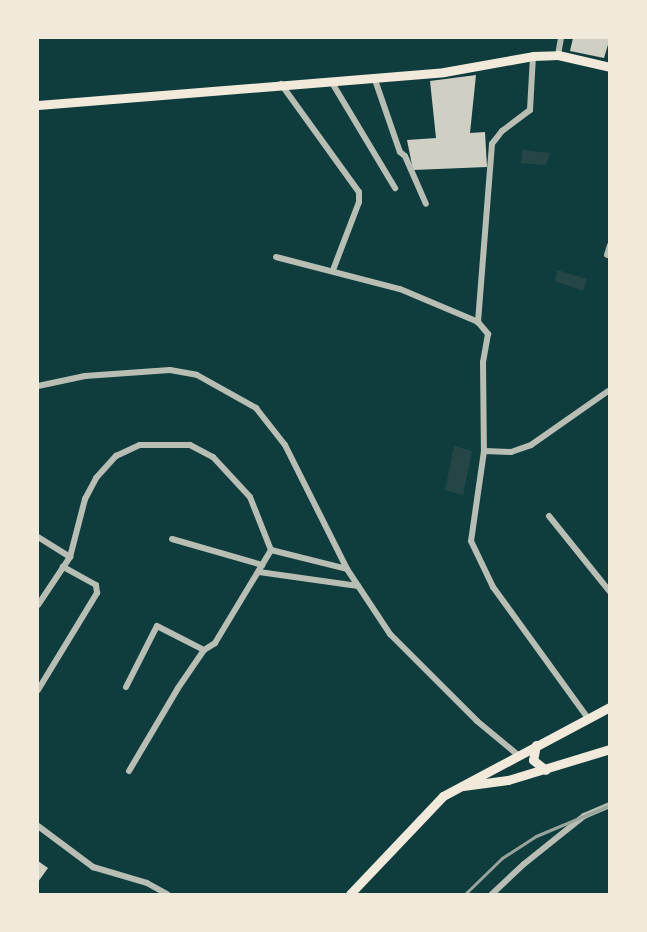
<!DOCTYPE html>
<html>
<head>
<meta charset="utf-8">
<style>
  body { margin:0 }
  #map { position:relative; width:647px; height:932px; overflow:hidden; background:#0f3d3e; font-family:"IBM Plex Serif",serif }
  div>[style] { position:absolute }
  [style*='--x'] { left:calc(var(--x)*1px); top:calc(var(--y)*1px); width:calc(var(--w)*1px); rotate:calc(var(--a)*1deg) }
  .green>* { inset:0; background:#244646 }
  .building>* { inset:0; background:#cfcfc3 }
  .minor>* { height:6px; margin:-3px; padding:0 3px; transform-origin:3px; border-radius:3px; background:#b8beb3 }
  .primary>* { height:9px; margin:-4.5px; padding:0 4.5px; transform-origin:4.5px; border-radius:4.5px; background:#f1e9da }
  .trunk>* { height:9px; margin:-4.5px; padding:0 4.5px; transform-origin:4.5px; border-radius:4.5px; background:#f1e9da }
  .rail>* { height:3px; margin:-1.5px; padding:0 1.5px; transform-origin:1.5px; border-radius:1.5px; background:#97a49c }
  span { translate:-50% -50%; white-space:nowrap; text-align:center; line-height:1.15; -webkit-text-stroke:4.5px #f1e9da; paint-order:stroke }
  .frame { position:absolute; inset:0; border:39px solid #f1e9da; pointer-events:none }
</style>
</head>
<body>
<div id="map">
  <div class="green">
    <div style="clip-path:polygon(522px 150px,550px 153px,546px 165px,521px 163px)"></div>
    <div style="clip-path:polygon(557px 270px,587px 279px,583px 291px,555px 281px)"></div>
    <div style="clip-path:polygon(454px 446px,472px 451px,463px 495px,445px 490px)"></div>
  </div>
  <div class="building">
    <div style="clip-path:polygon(573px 38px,610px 38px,604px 58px,570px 51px)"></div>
    <div style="clip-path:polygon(476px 75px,470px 133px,485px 132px,487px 167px,413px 170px,407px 140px,436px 138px,430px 81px)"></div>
    <div style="clip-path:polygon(38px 861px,48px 868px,38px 882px)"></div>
  </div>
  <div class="minor">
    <div style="--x:558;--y:55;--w:17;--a:-80"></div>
    <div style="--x:533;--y:56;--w:54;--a:93.2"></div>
    <div style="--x:530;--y:110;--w:35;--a:143"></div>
    <div style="--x:502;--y:131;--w:16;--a:128"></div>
    <div style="--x:492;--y:144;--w:179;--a:94.5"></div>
    <div style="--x:478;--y:322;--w:16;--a:50"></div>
    <div style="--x:488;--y:334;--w:28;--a:100"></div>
    <div style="--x:483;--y:362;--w:89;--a:89.4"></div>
    <div style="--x:484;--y:451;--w:91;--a:98.2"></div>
    <div style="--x:471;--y:541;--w:51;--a:64.4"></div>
    <div style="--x:493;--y:587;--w:162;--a:54.1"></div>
    <div style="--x:374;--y:77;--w:79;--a:70.9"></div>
    <div style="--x:400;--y:152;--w:6;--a:39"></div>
    <div style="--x:405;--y:156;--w:52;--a:66.4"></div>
    <div style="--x:331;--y:81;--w:125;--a:59.1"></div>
    <div style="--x:281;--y:84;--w:133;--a:54.2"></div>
    <div style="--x:359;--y:192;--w:10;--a:90"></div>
    <div style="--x:359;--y:202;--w:73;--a:110.9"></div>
    <div style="--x:607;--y:255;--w:10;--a:-73"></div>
    <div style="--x:276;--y:257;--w:128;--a:14.5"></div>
    <div style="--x:400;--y:289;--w:85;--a:22.9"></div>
    <div style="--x:38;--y:386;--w:48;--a:-12"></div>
    <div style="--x:85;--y:376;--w:85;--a:-4"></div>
    <div style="--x:170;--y:370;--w:27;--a:10"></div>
    <div style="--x:197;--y:375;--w:68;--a:29.2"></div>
    <div style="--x:256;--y:408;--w:47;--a:51.9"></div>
    <div style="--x:285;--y:445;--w:139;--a:63.4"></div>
    <div style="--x:347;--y:569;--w:78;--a:56.5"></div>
    <div style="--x:390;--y:634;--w:123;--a:45"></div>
    <div style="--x:477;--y:721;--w:53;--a:39.7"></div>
    <div style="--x:484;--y:451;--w:27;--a:2"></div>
    <div style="--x:511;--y:452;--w:21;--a:-19"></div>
    <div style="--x:531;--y:445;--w:94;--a:-35"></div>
    <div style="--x:549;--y:516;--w:97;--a:51.2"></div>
    <div style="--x:38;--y:537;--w:38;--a:32"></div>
    <div style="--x:172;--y:539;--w:94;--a:16.1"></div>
    <div style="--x:259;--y:572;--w:100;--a:8"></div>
    <div style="--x:38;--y:605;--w:58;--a:-56.3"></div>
    <div style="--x:70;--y:557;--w:60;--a:-75.5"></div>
    <div style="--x:85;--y:499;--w:24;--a:-62"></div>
    <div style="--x:96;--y:478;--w:30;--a:-48"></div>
    <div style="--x:116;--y:456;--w:26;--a:-25"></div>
    <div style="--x:140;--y:445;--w:50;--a:0"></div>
    <div style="--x:190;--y:445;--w:26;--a:28"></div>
    <div style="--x:213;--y:457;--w:54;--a:47.2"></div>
    <div style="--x:250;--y:497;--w:57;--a:68.4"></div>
    <div style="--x:126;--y:687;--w:68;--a:-63.1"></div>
    <div style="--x:157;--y:626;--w:53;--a:27.1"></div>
    <div style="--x:38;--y:690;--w:114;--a:-58.7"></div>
    <div style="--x:97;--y:593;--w:8;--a:-97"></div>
    <div style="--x:96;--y:585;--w:38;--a:-151"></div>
    <div style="--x:129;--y:771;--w:96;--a:-59.4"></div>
    <div style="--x:178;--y:688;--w:46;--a:-55.6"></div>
    <div style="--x:204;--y:650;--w:13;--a:-32"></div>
    <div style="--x:215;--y:643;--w:109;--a:-58.9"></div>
    <div style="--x:271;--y:550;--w:78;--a:14"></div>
    <div style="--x:38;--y:826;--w:69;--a:36.7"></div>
    <div style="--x:93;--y:867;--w:56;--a:16.5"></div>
    <div style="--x:147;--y:883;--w:23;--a:29"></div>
    <div style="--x:492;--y:894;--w:44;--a:-43.2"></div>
    <div style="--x:524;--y:864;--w:77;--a:-38.7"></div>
    <div style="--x:584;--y:816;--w:28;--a:-23"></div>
  </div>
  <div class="primary">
    <div style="--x:38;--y:105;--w:407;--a:-4.6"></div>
    <div style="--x:444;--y:72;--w:90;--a:-10.2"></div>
    <div style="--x:533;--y:56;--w:25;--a:-2"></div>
    <div style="--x:558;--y:55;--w:53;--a:13"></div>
    <div style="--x:536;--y:745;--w:15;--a:101"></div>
    <div style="--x:533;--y:760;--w:16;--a:38"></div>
    <div style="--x:463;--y:786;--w:45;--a:-7.6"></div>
    <div style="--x:508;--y:780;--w:107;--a:-16.9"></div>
  </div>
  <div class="trunk">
    <div style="--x:350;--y:894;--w:135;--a:-46.5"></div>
    <div style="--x:443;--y:796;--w:189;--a:-28.1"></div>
  </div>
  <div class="rail">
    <div style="--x:465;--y:894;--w:52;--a:-44.2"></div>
    <div style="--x:502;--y:858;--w:40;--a:-32.9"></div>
    <div style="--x:536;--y:836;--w:80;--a:-22.7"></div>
  </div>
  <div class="frame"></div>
</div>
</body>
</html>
